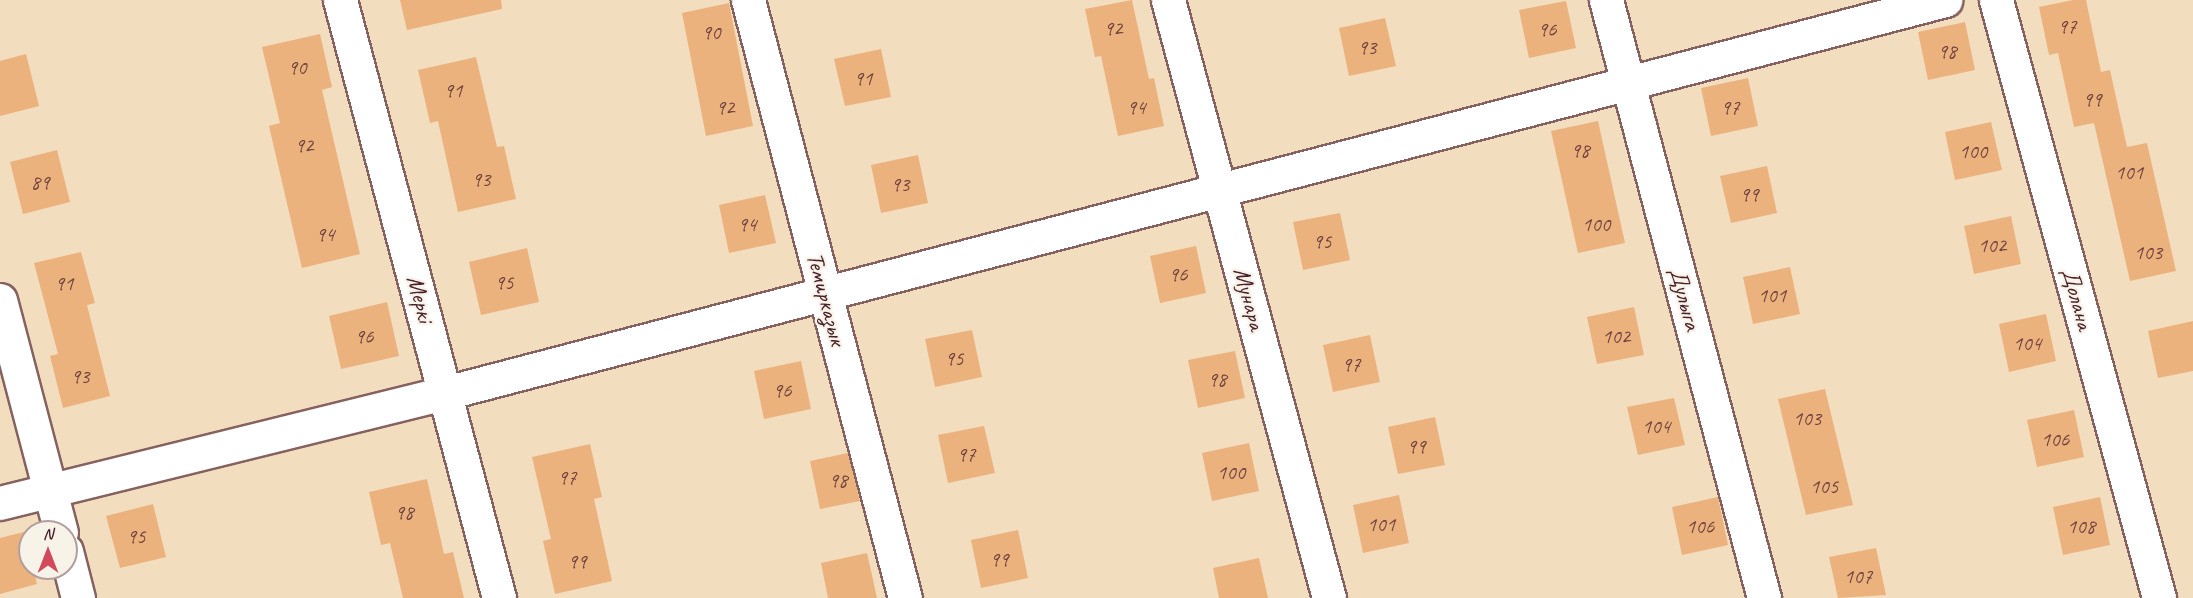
<!DOCTYPE html>
<html>
<head>
<meta charset="utf-8">
<style>
  body { margin:0 }
  #map { position:relative; width:2193px; height:598px; overflow:hidden; background:#f3ddbf; font-family:Caveat,sans-serif }
  div>[style] { position:absolute }
  [style*='--x'] { left:calc(var(--x)*1px); top:calc(var(--y)*1px); width:calc(var(--w)*1px); rotate:calc(var(--a)*1deg) }
  .building>* { inset:0; background:#ebb27d }
  .roads { filter:drop-shadow(2px 0 #85625f) drop-shadow(-2px 0 #85625f) drop-shadow(0 2px #85625f) drop-shadow(0 -2px #85625f) }
  .minor>* { height:33px; margin:-16.5px; padding:0 16.5px; transform-origin:16.5px; border-radius:16.5px; background:#fff }
  span { translate:-50% -50%; white-space:nowrap; text-align:center; line-height:1.15; -webkit-text-stroke:4.5px #f7f3e8; paint-order:stroke }
  .number-label { font-size:21px; color:#724440 }
  .number-label span { -webkit-text-stroke-width:0 }
  .street-label { font-size:24px; color:#4a1f2b }
  .north { position:absolute; left:18px; top:520px; width:60px; height:60px; box-sizing:border-box; background:#f7f3e8; border:2px solid #b29e9c; border-radius:50%; rotate:0deg; font-size:16px; font-weight:700; line-height:24px; text-align:center; color:#4a1f2b }
  .north::after { content:''; display:block; margin:auto; width:21px; height:27px; background:#d1495b; clip-path:polygon(50% 0,100% 100%,50% 72%,0 100%) }
</style>
</head>
<body>
<div id="map">
  <div class="building">
    <div style="clip-path:polygon(400px 0,501px 0,502px 9px,407px 30px)"></div>
    <div style="clip-path:polygon(1132px 0,1149px 79px,1154px 78px,1164px 126px,1118px 136px,1101px 56px,1095px 57px,1085px 9px)"></div>
    <div style="clip-path:polygon(2073px 0,2086px 0,2101px 72px,2110px 70px,2127px 147px,2147px 143px,2176px 271px,2130px 281px,2094px 123px,2074px 127px,2058px 53px,2049px 55px,2039px 7px)"></div>
    <div style="clip-path:polygon(1566px 1px,1576px 48px,1529px 58px,1519px 10px)"></div>
    <div style="clip-path:polygon(729px 3px,753px 126px,706px 136px,682px 13px)"></div>
    <div style="clip-path:polygon(1385px 18px,1396px 66px,1349px 76px,1339px 28px)"></div>
    <div style="clip-path:polygon(1965px 22px,1975px 70px,1928px 80px,1918px 32px)"></div>
    <div style="clip-path:polygon(320px 34px,332px 87px,322px 90px,360px 254px,302px 268px,269px 126px,280px 123px,262px 47px)"></div>
    <div style="clip-path:polygon(881px 49px,891px 97px,845px 106px,834px 59px)"></div>
    <div style="clip-path:polygon(26px 54px,39px 106px,0 116px,0 61px)"></div>
    <div style="clip-path:polygon(476px 57px,497px 147px,504px 146px,516px 199px,458px 212px,438px 121px,430px 123px,418px 70px)"></div>
    <div style="clip-path:polygon(1748px 78px,1758px 126px,1711px 136px,1701px 88px)"></div>
    <div style="clip-path:polygon(1598px 121px,1625px 243px,1578px 253px,1551px 131px)"></div>
    <div style="clip-path:polygon(1991px 122px,2002px 170px,1955px 180px,1945px 132px)"></div>
    <div style="clip-path:polygon(57px 150px,70px 202px,23px 214px,10px 162px)"></div>
    <div style="clip-path:polygon(918px 155px,928px 203px,881px 213px,871px 165px)"></div>
    <div style="clip-path:polygon(1767px 166px,1777px 213px,1731px 223px,1720px 176px)"></div>
    <div style="clip-path:polygon(765px 195px,776px 243px,729px 253px,719px 205px)"></div>
    <div style="clip-path:polygon(1340px 213px,1350px 260px,1303px 270px,1293px 222px)"></div>
    <div style="clip-path:polygon(2011px 216px,2021px 264px,1974px 274px,1964px 226px)"></div>
    <div style="clip-path:polygon(1196px 246px,1206px 293px,1160px 303px,1150px 256px)"></div>
    <div style="clip-path:polygon(527px 248px,539px 302px,481px 315px,469px 262px)"></div>
    <div style="clip-path:polygon(81px 252px,95px 303px,87px 305px,110px 396px,63px 408px,50px 356px,58px 354px,34px 263px)"></div>
    <div style="clip-path:polygon(1790px 267px,1800px 314px,1753px 324px,1743px 277px)"></div>
    <div style="clip-path:polygon(387px 302px,399px 356px,341px 369px,329px 316px)"></div>
    <div style="clip-path:polygon(1634px 307px,1644px 355px,1597px 364px,1587px 317px)"></div>
    <div style="clip-path:polygon(2046px 314px,2056px 361px,2009px 372px,1999px 324px)"></div>
    <div style="clip-path:polygon(2193px 321px,2193px 371px,2158px 378px,2148px 331px)"></div>
    <div style="clip-path:polygon(972px 330px,982px 377px,935px 387px,925px 339px)"></div>
    <div style="clip-path:polygon(1370px 335px,1380px 382px,1333px 392px,1323px 345px)"></div>
    <div style="clip-path:polygon(1235px 351px,1245px 398px,1198px 408px,1188px 360px)"></div>
    <div style="clip-path:polygon(801px 361px,811px 409px,764px 419px,754px 371px)"></div>
    <div style="clip-path:polygon(1825px 389px,1853px 505px,1806px 515px,1778px 399px)"></div>
    <div style="clip-path:polygon(1674px 398px,1685px 445px,1638px 455px,1627px 407px)"></div>
    <div style="clip-path:polygon(2074px 410px,2084px 457px,2037px 467px,2027px 420px)"></div>
    <div style="clip-path:polygon(1435px 417px,1445px 465px,1398px 474px,1388px 427px)"></div>
    <div style="clip-path:polygon(984px 426px,995px 473px,948px 483px,938px 435px)"></div>
    <div style="clip-path:polygon(1249px 443px,1259px 491px,1212px 501px,1202px 453px)"></div>
    <div style="clip-path:polygon(590px 444px,602px 497px,594px 499px,612px 581px,555px 594px,543px 541px,551px 539px,532px 457px)"></div>
    <div style="clip-path:polygon(848px 453px,860px 501px,820px 509px,810px 461px)"></div>
    <div style="clip-path:polygon(427px 479px,444px 554px,453px 552px,464px 598px,403px 598px,390px 543px,381px 545px,369px 492px)"></div>
    <div style="clip-path:polygon(1399px 495px,1409px 543px,1363px 553px,1353px 505px)"></div>
    <div style="clip-path:polygon(1718px 497px,1728px 545px,1682px 555px,1672px 507px)"></div>
    <div style="clip-path:polygon(2100px 497px,2110px 545px,2063px 555px,2053px 507px)"></div>
    <div style="clip-path:polygon(153px 504px,166px 557px,120px 568px,106px 516px)"></div>
    <div style="clip-path:polygon(1018px 530px,1028px 578px,981px 588px,971px 540px)"></div>
    <div style="clip-path:polygon(24px 532px,37px 584px,0 594px,0 538px)"></div>
    <div style="clip-path:polygon(1876px 548px,1886px 595px,1838px 598px,1829px 557px)"></div>
    <div style="clip-path:polygon(867px 553px,877px 598px,828px 598px,821px 563px)"></div>
    <div style="clip-path:polygon(1259px 558px,1268px 598px,1219px 598px,1213px 568px)"></div>
  </div>
  <div class="roads">
    <div class="minor">
      <div style="--x:340;--y:0;--w:619;--a:75.11"></div>
      <div style="--x:748;--y:0;--w:618;--a:75.29"></div>
      <div style="--x:1168;--y:0;--w:619;--a:74.93"></div>
      <div style="--x:1606;--y:0;--w:619;--a:75.2"></div>
      <div style="--x:1996;--y:0;--w:620;--a:74.75"></div>
      <div style="--x:0;--y:300;--w:240;--a:75.3"></div>
      <div style="--x:0;--y:503;--w:458;--a:-13.9"></div>
      <div style="--x:445;--y:393;--w:1551;--a:-14.68"></div>
      <div style="--x:66;--y:551;--w:49;--a:75.7"></div>
    </div>
  </div>
  <div class="number-label">
    <span style="left:2067px;top:26px">97</span>
    <span style="left:1113px;top:28px">92</span>
    <span style="left:1547px;top:29px">96</span>
    <span style="left:711px;top:32px">90</span>
    <span style="left:1367px;top:47px">93</span>
    <span style="left:1947px;top:51px">98</span>
    <span style="left:297px;top:67px">90</span>
    <span style="left:863px;top:78px">91</span>
    <span style="left:453px;top:90px">91</span>
    <span style="left:2092px;top:99px">99</span>
    <span style="left:725px;top:107px">92</span>
    <span style="left:1136px;top:107px">94</span>
    <span style="left:1730px;top:107px">97</span>
    <span style="left:304px;top:145px">92</span>
    <span style="left:1580px;top:150px">98</span>
    <span style="left:1973px;top:151px">100</span>
    <span style="left:2129px;top:172px">101</span>
    <span style="left:481px;top:179px">93</span>
    <span style="left:40px;top:182px">89</span>
    <span style="left:900px;top:184px">93</span>
    <span style="left:1749px;top:194px">99</span>
    <span style="left:747px;top:224px">94</span>
    <span style="left:1596px;top:224px">100</span>
    <span style="left:325px;top:234px">94</span>
    <span style="left:1322px;top:241px">95</span>
    <span style="left:1992px;top:245px">102</span>
    <span style="left:2148px;top:252px">103</span>
    <span style="left:1178px;top:274px">96</span>
    <span style="left:504px;top:282px">95</span>
    <span style="left:64px;top:283px">91</span>
    <span style="left:1772px;top:295px">101</span>
    <span style="left:364px;top:336px">96</span>
    <span style="left:1616px;top:336px">102</span>
    <span style="left:2027px;top:343px">104</span>
    <span style="left:954px;top:358px">95</span>
    <span style="left:1351px;top:364px">97</span>
    <span style="left:80px;top:376px">93</span>
    <span style="left:1217px;top:379px">98</span>
    <span style="left:782px;top:390px">96</span>
    <span style="left:1807px;top:418px">103</span>
    <span style="left:1656px;top:426px">104</span>
    <span style="left:2055px;top:439px">106</span>
    <span style="left:1416px;top:446px">99</span>
    <span style="left:966px;top:454px">97</span>
    <span style="left:1231px;top:472px">100</span>
    <span style="left:567px;top:477px">97</span>
    <span style="left:838px;top:480px">98</span>
    <span style="left:1824px;top:486px">105</span>
    <span style="left:404px;top:512px">98</span>
    <span style="left:1381px;top:524px">101</span>
    <span style="left:1700px;top:526px">106</span>
    <span style="left:2081px;top:526px">108</span>
    <span style="left:136px;top:536px">95</span>
    <span style="left:999px;top:559px">99</span>
    <span style="left:577px;top:561px">99</span>
    <span style="left:1858px;top:576px">107</span>
  </div>
  <div class="street-label">
    <span style="left:420px;top:299px;rotate:75deg">Меркі</span>
    <span style="left:826px;top:299px;rotate:75deg">Темирказык</span>
    <span style="left:1249px;top:299px;rotate:75deg">Мунара</span>
    <span style="left:1685px;top:299px;rotate:75deg">Дулыга</span>
    <span style="left:2077px;top:299px;rotate:75deg">Долана</span>
  </div>
  <div class="north">N</div>
</div>
</body>
</html>
